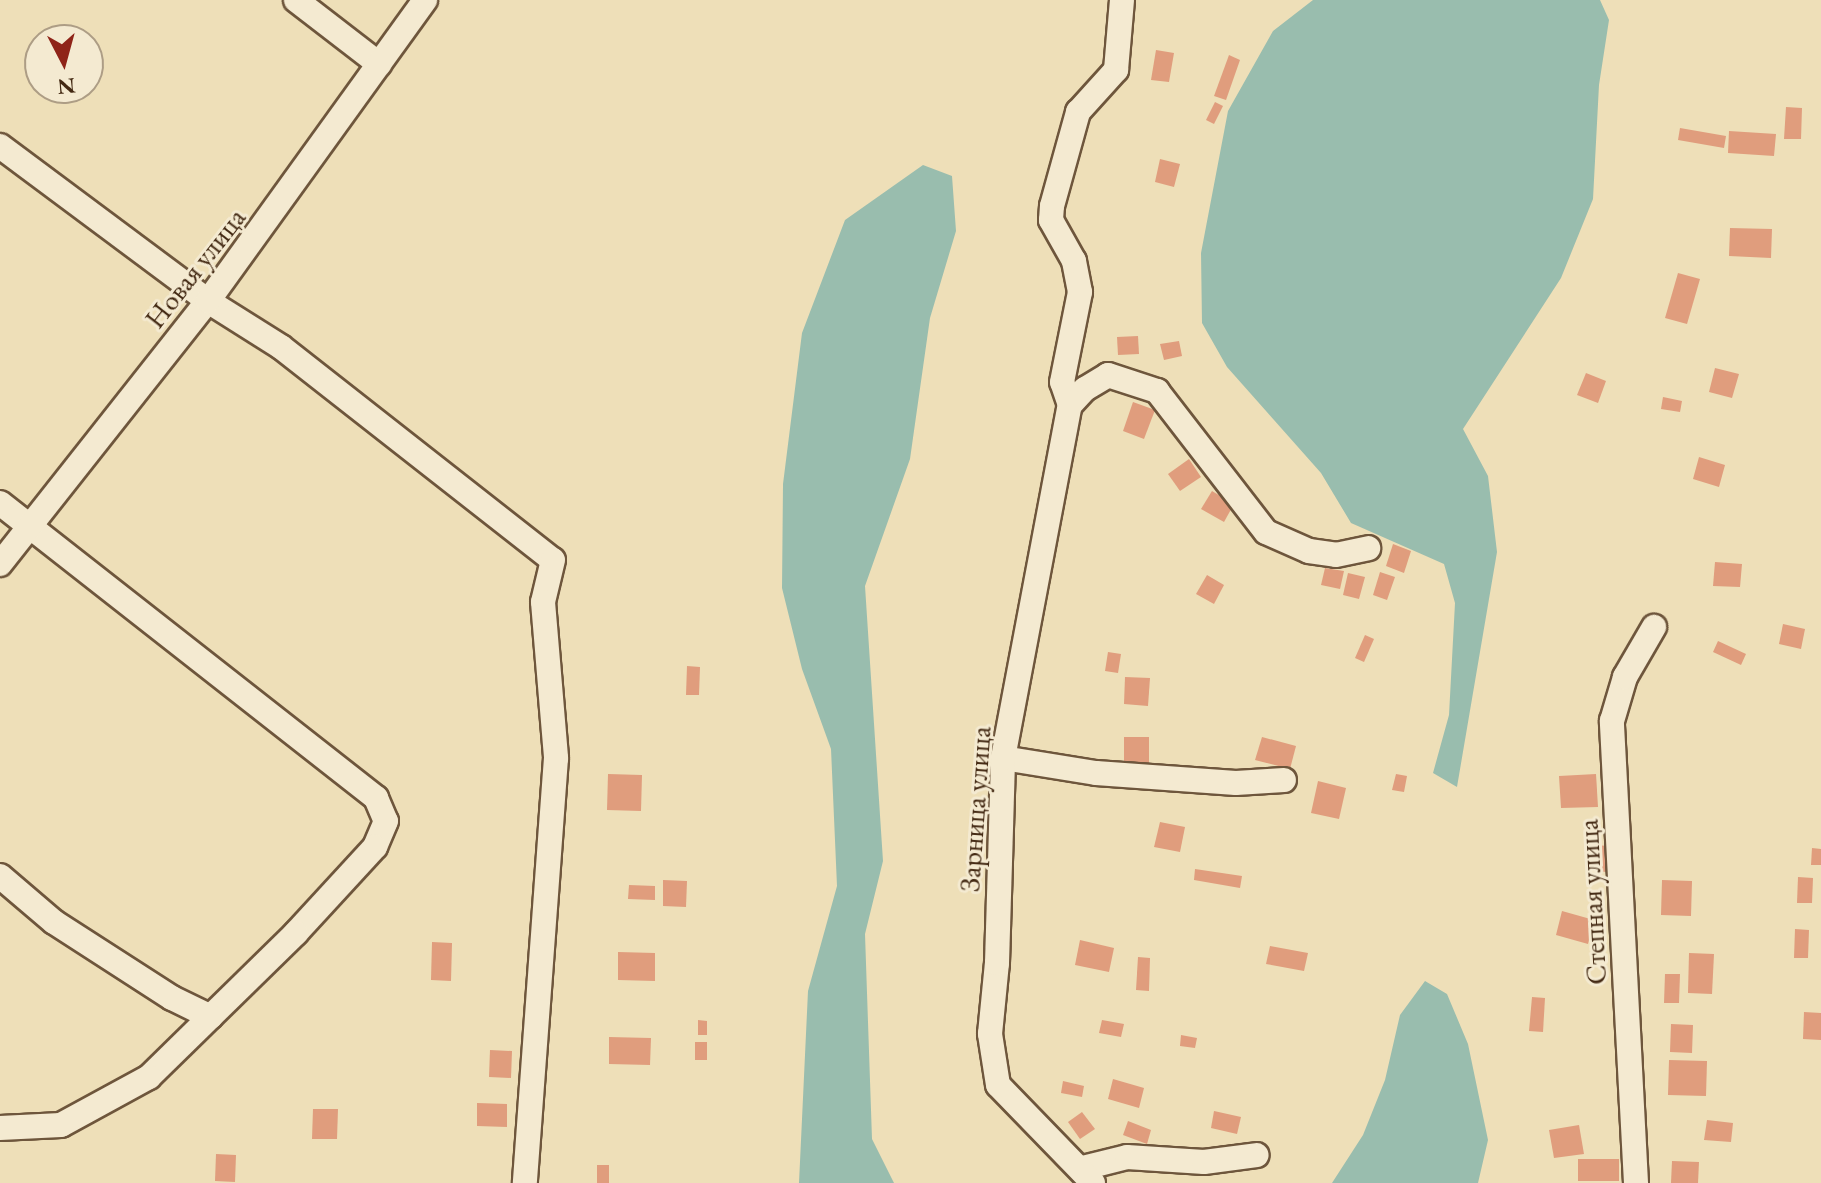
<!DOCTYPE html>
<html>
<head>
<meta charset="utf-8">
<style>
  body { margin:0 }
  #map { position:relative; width:1821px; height:1183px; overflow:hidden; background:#eedfb8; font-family:"EB Garamond",serif }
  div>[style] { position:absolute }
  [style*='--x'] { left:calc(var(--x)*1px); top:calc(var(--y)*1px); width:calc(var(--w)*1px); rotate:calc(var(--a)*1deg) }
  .water>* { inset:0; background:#99bdae }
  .building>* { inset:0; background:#e09d7d }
  .roads { filter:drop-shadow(2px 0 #6e563c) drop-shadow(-2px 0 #6e563c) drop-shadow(0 2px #6e563c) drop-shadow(0 -2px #6e563c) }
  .street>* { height:24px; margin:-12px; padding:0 12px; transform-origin:12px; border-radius:12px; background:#f4ead1 }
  span { translate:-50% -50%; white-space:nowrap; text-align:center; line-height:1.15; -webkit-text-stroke:6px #f4ead1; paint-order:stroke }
  .street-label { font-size:28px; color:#432913 }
  .north { position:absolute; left:24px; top:24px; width:80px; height:80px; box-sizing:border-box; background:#f4ead1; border:2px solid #ad9d85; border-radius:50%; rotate:174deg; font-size:22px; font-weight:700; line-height:32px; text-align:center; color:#432913 }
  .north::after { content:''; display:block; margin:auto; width:28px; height:36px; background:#8f2418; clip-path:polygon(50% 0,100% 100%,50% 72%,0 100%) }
</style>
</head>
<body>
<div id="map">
  <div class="water">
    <div style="clip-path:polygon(1313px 0,1600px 0,1609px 20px,1599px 85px,1593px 199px,1561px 278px,1463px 429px,1488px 476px,1497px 552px,1457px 787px,1433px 773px,1449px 715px,1455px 603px,1444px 564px,1351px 523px,1321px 473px,1227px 367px,1202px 323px,1201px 253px,1228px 111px,1273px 31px)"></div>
    <div style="clip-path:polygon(923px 165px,952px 176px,956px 231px,930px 318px,910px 459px,865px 586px,883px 861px,865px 934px,872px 1139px,894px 1183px,799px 1183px,808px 991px,837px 886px,831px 749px,802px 669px,782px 588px,783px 484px,802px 333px,845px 220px)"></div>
    <div style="clip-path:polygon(1425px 981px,1447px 994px,1468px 1044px,1488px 1140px,1478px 1183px,1332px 1183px,1363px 1135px,1385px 1080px,1400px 1015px)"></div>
  </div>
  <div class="building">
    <div style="clip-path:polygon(1156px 50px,1174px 53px,1169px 82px,1151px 80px)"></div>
    <div style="clip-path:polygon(1229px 55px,1240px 60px,1226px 100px,1214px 96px)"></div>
    <div style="clip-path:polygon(1215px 102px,1223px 106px,1214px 124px,1206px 120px)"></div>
    <div style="clip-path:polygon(1786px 107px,1802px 108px,1801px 139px,1784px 139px)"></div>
    <div style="clip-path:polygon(1680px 128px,1726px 136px,1724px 148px,1678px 140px)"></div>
    <div style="clip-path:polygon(1729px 131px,1776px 134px,1774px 156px,1728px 153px)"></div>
    <div style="clip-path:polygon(1160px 159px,1180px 164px,1174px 187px,1155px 182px)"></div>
    <div style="clip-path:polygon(1730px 228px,1772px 229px,1771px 258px,1729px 256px)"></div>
    <div style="clip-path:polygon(1678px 273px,1700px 279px,1687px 324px,1665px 318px)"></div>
    <div style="clip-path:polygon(1138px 336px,1139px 354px,1118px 355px,1117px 337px)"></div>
    <div style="clip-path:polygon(1179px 341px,1182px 356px,1164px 360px,1160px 344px)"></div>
    <div style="clip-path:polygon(1715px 368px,1739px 374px,1732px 398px,1709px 392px)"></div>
    <div style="clip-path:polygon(1586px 373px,1606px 381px,1598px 403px,1577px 395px)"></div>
    <div style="clip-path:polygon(1663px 397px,1682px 401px,1680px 412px,1661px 409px)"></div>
    <div style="clip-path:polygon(1133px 402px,1155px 410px,1144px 439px,1123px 431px)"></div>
    <div style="clip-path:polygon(1699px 457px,1725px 465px,1719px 487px,1693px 479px)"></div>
    <div style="clip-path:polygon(1189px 459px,1201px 477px,1180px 491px,1168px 474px)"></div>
    <div style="clip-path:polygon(1212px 491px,1234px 504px,1224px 522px,1201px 509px)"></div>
    <div style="clip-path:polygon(1393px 544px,1411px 551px,1404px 573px,1386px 566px)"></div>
    <div style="clip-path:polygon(1715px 562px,1742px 564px,1740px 587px,1713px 586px)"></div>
    <div style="clip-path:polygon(1325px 568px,1344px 571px,1340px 589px,1321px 585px)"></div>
    <div style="clip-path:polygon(1380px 572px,1395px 577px,1387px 600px,1373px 595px)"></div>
    <div style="clip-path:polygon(1348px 573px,1365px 577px,1359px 599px,1343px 595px)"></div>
    <div style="clip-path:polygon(1207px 575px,1224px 585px,1214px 604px,1196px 594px)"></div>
    <div style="clip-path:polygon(1783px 624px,1805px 629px,1801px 649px,1779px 644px)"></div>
    <div style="clip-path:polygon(1365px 635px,1374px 639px,1364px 662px,1355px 658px)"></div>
    <div style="clip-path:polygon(1718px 641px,1746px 654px,1741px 665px,1713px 652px)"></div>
    <div style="clip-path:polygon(1108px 652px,1121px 654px,1118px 673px,1105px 671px)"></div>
    <div style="clip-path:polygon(687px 666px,700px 667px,699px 695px,686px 695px)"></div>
    <div style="clip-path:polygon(1125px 677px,1150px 678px,1148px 706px,1124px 704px)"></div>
    <div style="clip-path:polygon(1124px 737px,1149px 737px,1149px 766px,1124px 765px)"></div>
    <div style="clip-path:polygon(1262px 737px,1296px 746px,1290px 769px,1255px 760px)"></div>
    <div style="clip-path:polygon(608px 774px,642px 775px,641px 811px,607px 810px)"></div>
    <div style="clip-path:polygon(1396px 774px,1407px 776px,1404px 792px,1392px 790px)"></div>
    <div style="clip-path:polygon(1596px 774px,1598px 807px,1561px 808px,1559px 776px)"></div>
    <div style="clip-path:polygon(1318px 781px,1346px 788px,1339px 819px,1311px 813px)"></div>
    <div style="clip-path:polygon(1160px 822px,1185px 827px,1180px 852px,1154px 847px)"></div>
    <div style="clip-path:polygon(1595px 845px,1608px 846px,1607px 872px,1593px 871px)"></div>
    <div style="clip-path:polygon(1812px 848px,1821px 849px,1821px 865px,1811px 865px)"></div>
    <div style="clip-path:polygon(1195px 869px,1242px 876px,1240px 888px,1194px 880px)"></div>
    <div style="clip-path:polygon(1798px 877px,1813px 878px,1812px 903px,1797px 903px)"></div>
    <div style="clip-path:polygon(663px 880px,687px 881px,686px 907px,663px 906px)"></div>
    <div style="clip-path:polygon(1662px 880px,1692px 881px,1691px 916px,1661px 915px)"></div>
    <div style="clip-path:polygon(629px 885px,655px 886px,655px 900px,628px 899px)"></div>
    <div style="clip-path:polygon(1562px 911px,1594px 920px,1588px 944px,1556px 935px)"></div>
    <div style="clip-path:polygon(1795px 929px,1809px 930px,1808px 958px,1794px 958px)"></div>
    <div style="clip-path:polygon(1080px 940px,1114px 948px,1109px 972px,1075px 965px)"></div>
    <div style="clip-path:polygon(432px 942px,452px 943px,451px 981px,431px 980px)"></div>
    <div style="clip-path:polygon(1270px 946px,1308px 953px,1304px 971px,1266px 964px)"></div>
    <div style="clip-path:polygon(618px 952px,655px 953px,655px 981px,618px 980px)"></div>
    <div style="clip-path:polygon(1689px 953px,1714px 954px,1712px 994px,1688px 993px)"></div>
    <div style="clip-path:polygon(1138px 957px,1150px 958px,1149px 991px,1136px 990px)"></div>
    <div style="clip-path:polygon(1665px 974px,1680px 974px,1679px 1003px,1664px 1003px)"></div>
    <div style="clip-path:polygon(1532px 997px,1545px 998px,1543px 1032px,1529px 1031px)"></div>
    <div style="clip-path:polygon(1804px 1012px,1821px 1013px,1821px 1040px,1803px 1039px)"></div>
    <div style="clip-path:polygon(698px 1020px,707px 1021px,707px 1035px,698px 1035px)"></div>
    <div style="clip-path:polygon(1102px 1020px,1124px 1024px,1121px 1037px,1099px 1033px)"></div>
    <div style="clip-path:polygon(1671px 1024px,1693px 1025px,1692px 1053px,1670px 1052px)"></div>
    <div style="clip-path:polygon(1181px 1035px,1197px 1038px,1195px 1048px,1180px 1046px)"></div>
    <div style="clip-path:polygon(609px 1037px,651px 1038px,650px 1065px,609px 1064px)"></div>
    <div style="clip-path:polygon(695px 1042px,707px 1042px,707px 1060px,695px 1060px)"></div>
    <div style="clip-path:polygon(490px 1050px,512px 1051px,511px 1078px,489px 1077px)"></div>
    <div style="clip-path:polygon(1669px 1060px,1707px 1061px,1706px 1096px,1668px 1095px)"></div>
    <div style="clip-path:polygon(1113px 1079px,1144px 1088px,1139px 1108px,1108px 1099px)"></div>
    <div style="clip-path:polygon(1063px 1081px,1084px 1086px,1082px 1097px,1061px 1093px)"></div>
    <div style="clip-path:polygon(477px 1103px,507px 1104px,507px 1127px,477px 1126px)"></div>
    <div style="clip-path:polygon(313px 1109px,338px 1109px,337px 1139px,312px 1139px)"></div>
    <div style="clip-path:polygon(1214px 1111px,1241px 1117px,1237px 1134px,1211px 1128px)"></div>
    <div style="clip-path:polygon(1082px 1112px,1095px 1129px,1080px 1139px,1068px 1122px)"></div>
    <div style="clip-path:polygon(1707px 1120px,1733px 1123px,1731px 1142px,1704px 1140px)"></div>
    <div style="clip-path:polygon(1128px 1121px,1151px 1130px,1147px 1144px,1123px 1135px)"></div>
    <div style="clip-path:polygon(1579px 1125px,1584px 1154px,1554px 1158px,1549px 1130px)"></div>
    <div style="clip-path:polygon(216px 1154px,236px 1155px,235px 1182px,215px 1181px)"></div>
    <div style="clip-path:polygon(1578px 1159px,1619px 1159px,1619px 1181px,1578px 1181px)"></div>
    <div style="clip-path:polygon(1672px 1161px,1699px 1162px,1698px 1183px,1671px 1183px)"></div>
    <div style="clip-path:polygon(597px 1165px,609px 1165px,609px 1183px,597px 1183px)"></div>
  </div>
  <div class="roads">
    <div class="street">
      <div style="--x:296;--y:0;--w:105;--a:37.6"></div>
      <div style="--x:0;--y:146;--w:259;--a:36.7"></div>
      <div style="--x:208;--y:301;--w:86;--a:32.2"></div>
      <div style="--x:281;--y:347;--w:345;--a:38.1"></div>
      <div style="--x:553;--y:560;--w:43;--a:103.4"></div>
      <div style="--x:543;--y:602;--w:157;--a:85.2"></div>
      <div style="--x:556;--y:758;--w:426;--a:94.2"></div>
      <div style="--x:1070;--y:405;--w:22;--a:-47"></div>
      <div style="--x:1085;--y:389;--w:27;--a:-31"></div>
      <div style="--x:1108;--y:375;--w:52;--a:18.1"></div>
      <div style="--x:1157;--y:391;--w:178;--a:52.3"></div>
      <div style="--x:1266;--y:532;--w:47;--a:23.8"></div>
      <div style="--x:1309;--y:551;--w:27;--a:8"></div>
      <div style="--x:1336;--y:555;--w:33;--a:-12"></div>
      <div style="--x:0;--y:503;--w:478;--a:38.1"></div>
      <div style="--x:376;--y:798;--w:25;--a:67"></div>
      <div style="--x:386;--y:821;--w:28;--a:113"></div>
      <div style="--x:375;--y:847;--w:117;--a:132.6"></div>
      <div style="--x:296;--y:933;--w:206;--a:135.6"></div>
      <div style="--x:149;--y:1077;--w:100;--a:151.4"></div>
      <div style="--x:61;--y:1125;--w:61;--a:177.2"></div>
      <div style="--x:0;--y:564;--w:335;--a:-51.7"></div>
      <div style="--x:208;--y:301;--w:371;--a:-54.2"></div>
      <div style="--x:1003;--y:758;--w:94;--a:9.2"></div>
      <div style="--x:1096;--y:773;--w:140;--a:4.1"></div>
      <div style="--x:1236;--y:783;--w:48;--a:-3.6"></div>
      <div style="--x:0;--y:876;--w:71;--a:40.4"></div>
      <div style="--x:54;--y:922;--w:140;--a:32.8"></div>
      <div style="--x:172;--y:998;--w:43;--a:26"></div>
      <div style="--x:1083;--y:1168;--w:45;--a:-14"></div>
      <div style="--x:1127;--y:1157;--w:77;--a:3.7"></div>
      <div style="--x:1204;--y:1162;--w:53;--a:-7.5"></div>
      <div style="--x:1093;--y:1183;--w:136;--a:-134.1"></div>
      <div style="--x:998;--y:1085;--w:52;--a:-98.9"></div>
      <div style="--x:990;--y:1034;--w:71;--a:-84.4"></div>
      <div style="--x:997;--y:963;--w:205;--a:-88.3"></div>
      <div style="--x:1003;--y:758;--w:359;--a:-79.3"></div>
      <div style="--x:1070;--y:405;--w:24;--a:-109"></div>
      <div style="--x:1062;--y:382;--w:92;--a:-78.7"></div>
      <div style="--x:1080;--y:292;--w:32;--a:-101"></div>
      <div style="--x:1074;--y:261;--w:47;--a:-119.3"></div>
      <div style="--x:1051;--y:220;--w:14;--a:-86"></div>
      <div style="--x:1052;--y:206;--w:98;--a:-74.5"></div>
      <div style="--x:1078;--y:112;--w:57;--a:-47.9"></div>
      <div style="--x:1116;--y:70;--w:70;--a:-85.1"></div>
      <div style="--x:1636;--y:1183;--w:463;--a:-93"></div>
      <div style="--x:1612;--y:721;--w:46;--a:-73.5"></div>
      <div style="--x:1625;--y:677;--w:58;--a:-59.9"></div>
    </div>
  </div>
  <div class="street-label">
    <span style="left:195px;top:268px;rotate:-52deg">Новая улица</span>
    <span style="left:975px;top:809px;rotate:-86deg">Зарница улица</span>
    <span style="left:1592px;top:902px;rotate:-93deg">Степная улица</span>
  </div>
  <div class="north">N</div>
</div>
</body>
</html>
